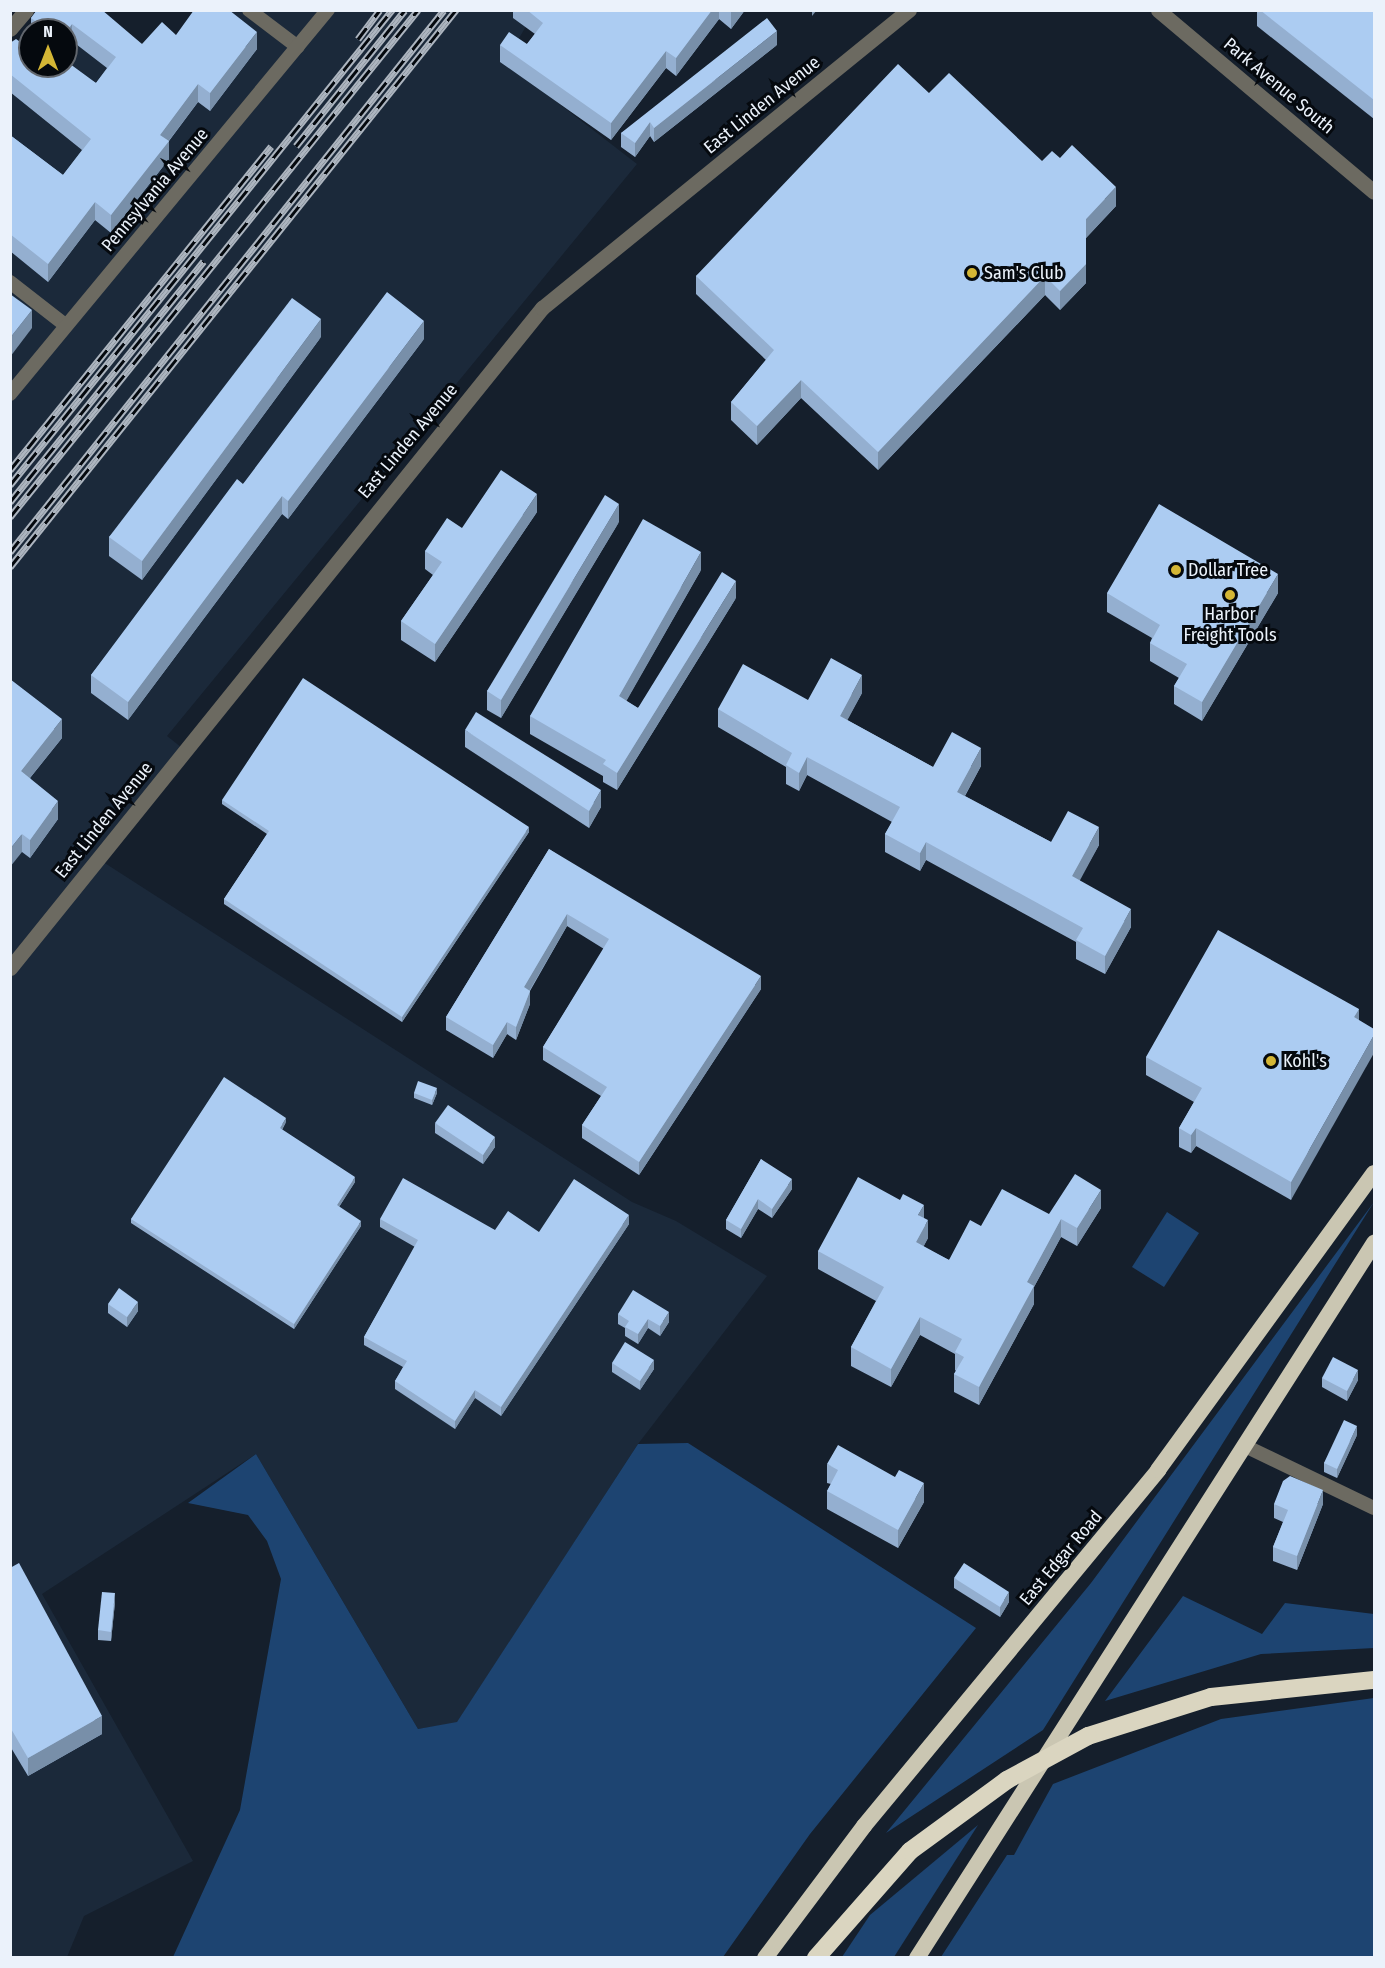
<!DOCTYPE html>
<html>
<head>
<meta charset="utf-8">
<style>
  body { margin:0 }
  #map { position:relative; width:1385px; height:1968px; overflow:hidden; background:#151f2c; font-family:"Fira Sans Condensed",sans-serif }
  div>[style] { position:absolute }
  [style*='--x'] { left:calc(var(--x)*1px); top:calc(var(--y)*1px); width:calc(var(--w)*1px); rotate:calc(var(--a)*1deg) }
  .built>* { inset:0; background:#1b293a }
  .green>* { inset:0; background:#1d4471 }
  .minor>* { height:14px; margin:-7px; padding:0 7px; transform-origin:7px; border-radius:7px; background:#6c6a61 }
  .tertiary>* { height:15px; margin:-7.5px; padding:0 7.5px; transform-origin:7.5px; border-radius:7.5px; background:#6c6a61 }
  .trunk>* { height:16px; margin:-8px; padding:0 8px; transform-origin:8px; border-radius:8px; background:#cac6b2 }
  .motorway>* { height:18px; margin:-9px; padding:0 9px; transform-origin:9px; border-radius:9px; background:#dad5c0 }
  .rail>* { height:7px; margin-top:-3.5px; transform-origin:0; background:repeating-linear-gradient(90deg,#05090e 0 14px,#adb5bf 0 28px); box-sizing:border-box; border-block:2px solid #adb5bf }
  .motorway-bridge>* { height:18px; margin:-9px; padding:0 9px; transform-origin:9px; border-radius:9px; background:#dad5c0 }
  .wall>* { inset:0; background:#94afd0 }
  .shaded-wall>* { inset:0; background:#788fa9 }
  .building>* { inset:0; background:#acccf2 }
  .dots>* { width:16px; height:16px; translate:-50% -50%; box-sizing:border-box; border:3px solid #05090e; border-radius:50% }
  span { translate:-50% -50%; white-space:nowrap; text-align:center; line-height:1.15; -webkit-text-stroke:6px #05090e; paint-order:stroke }
  .street-label { font-size:18px; color:#ebf2fb }
  .poi-label { font-size:18px; color:#ebf2fb }
  .left { translate:0 -50%; text-align:left }
  .frame { position:absolute; inset:0; border:12px solid #ebf2fb; pointer-events:none }
  .north { position:absolute; left:18px; top:18px; width:60px; height:60px; box-sizing:border-box; background:#05090e; border:2px solid #61666d; border-radius:50%; rotate:0deg; font-size:16px; font-weight:700; line-height:24px; text-align:center; color:#ebf2fb }
  .north::after { content:''; display:block; margin:auto; width:21px; height:27px; background:#d4b635; clip-path:polygon(50% 0,100% 100%,50% 72%,0 100%) }
</style>
</head>
<body>
<div id="map">
  <div class="built">
    <div style="clip-path:polygon(70px 11px,165px 74px,216px 11px,535px 11px,505px 62px,637px 164px,167px 736px,186px 751px,100px 860px,632px 1202px,676px 1221px,767px 1276px,638px 1444px,457px 1723px,418px 1729px,256px 1454px,42px 1594px,193px 1861px,84px 1916px,67px 1957px,11px 1958px,11px 85px,30px 66px,66px 66px)"></div>
  </div>
  <div class="green">
    <div style="clip-path:polygon(1374px 1202px,1043px 1730px,886px 1833px,1091px 1583px)"></div>
    <div style="clip-path:polygon(1167px 1212px,1199px 1233px,1164px 1287px,1132px 1267px)"></div>
    <div style="clip-path:polygon(688px 1443px,976px 1628px,810px 1834px,723px 1957px,173px 1957px,240px 1810px,281px 1579px,267px 1541px,248px 1515px,188px 1503px,256px 1454px,418px 1729px,457px 1722px,638px 1444px)"></div>
    <div style="clip-path:polygon(1183px 1596px,1262px 1634px,1285px 1603px,1374px 1614px,1374px 1648px,1261px 1654px,1105px 1701px)"></div>
    <div style="clip-path:polygon(1374px 1698px,1374px 1957px,941px 1957px,1007px 1855px,1014px 1855px,1053px 1784px,1221px 1719px)"></div>
    <div style="clip-path:polygon(978px 1825px,894px 1957px,842px 1957px,870px 1915px)"></div>
  </div>
  <div class="minor">
    <div style="--x:249;--y:10;--w:61;--a:37.1"></div>
    <div style="--x:10;--y:282;--w:70;--a:38"></div>
    <div style="--x:10;--y:394;--w:499;--a:-50.4"></div>
    <div style="--x:1245;--y:1446;--w:143;--a:25.7"></div>
  </div>
  <div class="tertiary">
    <div style="--x:1158;--y:10;--w:282;--a:40.1"></div>
    <div style="--x:10;--y:29;--w:25;--a:-50"></div>
    <div style="--x:10;--y:968;--w:848;--a:-51.13"></div>
    <div style="--x:542;--y:308;--w:473;--a:-39.1"></div>
  </div>
  <div class="trunk">
    <div style="--x:765;--y:1958;--w:165;--a:-53.1"></div>
    <div style="--x:864;--y:1826;--w:462;--a:-50.4"></div>
    <div style="--x:1158;--y:1470;--w:367;--a:-54"></div>
    <div style="--x:917;--y:1958;--w:849;--a:-57.41"></div>
  </div>
  <div class="motorway">
    <div style="--x:1088;--y:1736;--w:129;--a:-17.6"></div>
    <div style="--x:1211;--y:1697;--w:164;--a:-6"></div>
    <div style="--x:816;--y:1958;--w:142;--a:-48.7"></div>
    <div style="--x:910;--y:1851;--w:120;--a:-36.2"></div>
  </div>
  <div class="rail">
    <div style="--x:358;--y:39;--w:36;--a:-53"></div>
    <div style="--x:296;--y:146;--w:174;--a:-51.3"></div>
    <div style="--x:10;--y:470;--w:416;--a:-51.1"></div>
    <div style="--x:10;--y:485;--w:610;--a:-51.19"></div>
    <div style="--x:10;--y:502;--w:309;--a:-51.2"></div>
    <div style="--x:10;--y:517;--w:651;--a:-51.18"></div>
    <div style="--x:10;--y:552;--w:694;--a:-51.31"></div>
    <div style="--x:10;--y:567;--w:714;--a:-51.32"></div>
  </div>
  <div class="motorway-bridge">
    <div style="--x:1007;--y:1780;--w:92;--a:-28.5"></div>
  </div>
  <div class="wall">
    <div style="clip-path:polygon(37px 10px,142px 44px,176px 35px,257px 49px,210px 111px,198px 102px,169px 141px,169px 159px,111px 233px,95px 220px,48px 282px,10px 251px,10px 135px,63px 175px,82px 150px,10px 92px,10px 43px,26px 46px,96px 83px,107px 68px,72px 41px,66px 50px,66px 30px,31px 30px,31px 18px)"></div>
    <div style="clip-path:polygon(513px 10px,745px 10px,731px 29px,719px 19px,676px 76px,666px 68px,611px 140px,500px 62px,500px 45px,527px 44px,535px 34px,513px 18px)"></div>
    <div style="clip-path:polygon(1257px 10px,1374px 10px,1374px 119px,1257px 26px)"></div>
    <div style="clip-path:polygon(777px 45px,654px 142px,650px 136px,635px 157px,621px 147px,621px 133px)"></div>
    <div style="clip-path:polygon(929px 93px,1116px 206px,1086px 238px,1086px 283px,1060px 310px,1045px 295px,878px 470px,801px 398px,757px 445px,731px 420px,731px 402px,766px 360px,696px 294px,696px 276px)"></div>
    <div style="clip-path:polygon(321px 337px,142px 580px,109px 556px,109px 537px)"></div>
    <div style="clip-path:polygon(424px 339px,288px 519px,282px 514px,128px 720px,91px 693px,91px 675px,243px 484px)"></div>
    <div style="clip-path:polygon(537px 512px,435px 662px,401px 640px,401px 621px,433px 575px,425px 569px,425px 551px,462px 528px)"></div>
    <div style="clip-path:polygon(619px 522px,501px 718px,487px 710px,487px 691px)"></div>
    <div style="clip-path:polygon(701px 570px,626px 701px,638px 708px,736px 598px,617px 790px,603px 782px,603px 776px,530px 734px,530px 716px)"></div>
    <div style="clip-path:polygon(1107px 593px,1278px 593px,1202px 721px,1174px 704px,1174px 686px,1179px 678px,1150px 661px,1150px 643px,1152px 638px,1107px 612px)"></div>
    <div style="clip-path:polygon(10px 679px,62px 738px,30px 778px,58px 819px,30px 858px,22px 852px)"></div>
    <div style="clip-path:polygon(862px 693px,847px 720px,933px 767px,981px 766px,965px 796px,1051px 842px,1099px 845px,1079px 880px,1131px 927px,1105px 974px,1076px 959px,1076px 942px,926px 860px,920px 871px,885px 852px,885px 834px,892px 822px,807px 775px,799px 791px,786px 784px,786px 767px,718px 727px,718px 709px,808px 700px)"></div>
    <div style="clip-path:polygon(465px 730px,601px 807px,589px 828px,465px 747px)"></div>
    <div style="clip-path:polygon(222px 800px,529px 832px,402px 1022px,224px 904px,224px 899px,267px 834px,222px 804px)"></div>
    <div style="clip-path:polygon(549px 849px,761px 989px,639px 1175px,582px 1138px,582px 1125px,601px 1096px,543px 1060px,543px 1047px,604px 949px,567px 926px,530px 991px,530px 1004px,516px 1040px,507px 1034px,493px 1058px,446px 1030px,446px 1017px)"></div>
    <div style="clip-path:polygon(1359px 1009px,1291px 1200px,1196px 1146px,1191px 1153px,1179px 1147px,1179px 1128px,1194px 1102px,1146px 1075px,1146px 1057px)"></div>
    <div style="clip-path:polygon(414px 1093px,437px 1093px,432px 1105px,414px 1098px)"></div>
    <div style="clip-path:polygon(286px 1122px,282px 1130px,355px 1182px,339px 1207px,361px 1226px,294px 1329px,131px 1223px,131px 1219px)"></div>
    <div style="clip-path:polygon(435px 1123px,495px 1147px,483px 1164px,435px 1133px)"></div>
    <div style="clip-path:polygon(761px 1159px,792px 1189px,772px 1218px,758px 1209px,741px 1238px,726px 1229px,726px 1220px)"></div>
    <div style="clip-path:polygon(1101px 1208px,1077px 1246px,1061px 1237px,1034px 1287px,1034px 1304px,979px 1405px,954px 1392px,954px 1374px,956px 1371px,955px 1370px,955px 1354px,920px 1335px,891px 1387px,851px 1366px,851px 1347px,876px 1301px,818px 1269px,818px 1251px,924px 1218px,928px 1238px,923px 1247px,949px 1260px,981px 1226px,1049px 1214px)"></div>
    <div style="clip-path:polygon(380px 1219px,495px 1230px,539px 1232px,629px 1224px,501px 1416px,475px 1398px,455px 1429px,395px 1389px,395px 1381px,403px 1367px,364px 1345px,364px 1337px,415px 1247px,380px 1227px)"></div>
    <div style="clip-path:polygon(108px 1304px,138px 1311px,127px 1327px,108px 1313px)"></div>
    <div style="clip-path:polygon(618px 1314px,669px 1322px,660px 1336px,648px 1328px,638px 1344px,625px 1336px,625px 1328px,618px 1324px)"></div>
    <div style="clip-path:polygon(612px 1363px,654px 1369px,640px 1390px,612px 1372px)"></div>
    <div style="clip-path:polygon(1322px 1378px,1358px 1380px,1347px 1401px,1322px 1387px)"></div>
    <div style="clip-path:polygon(1357px 1435px,1337px 1478px,1324px 1472px,1324px 1463px)"></div>
    <div style="clip-path:polygon(827px 1464px,924px 1502px,898px 1548px,827px 1509px,827px 1491px,831px 1484px,827px 1483px)"></div>
    <div style="clip-path:polygon(1274px 1504px,1323px 1504px,1297px 1570px,1273px 1561px,1273px 1547px,1283px 1522px,1274px 1518px)"></div>
    <div style="clip-path:polygon(10px 1568px,102px 1734px,28px 1776px,10px 1746px)"></div>
    <div style="clip-path:polygon(954px 1578px,1009px 1602px,1000px 1617px,954px 1588px)"></div>
    <div style="clip-path:polygon(115px 1602px,111px 1641px,98px 1640px,98px 1630px)"></div>
  </div>
  <div class="shaded-wall">
    <div style="clip-path:polygon(712px 10px,719px 10px,719px 19px,676px 76px,676px 58px)"></div>
    <div style="clip-path:polygon(732px 10px,745px 10px,731px 29px,731px 11px)"></div>
    <div style="clip-path:polygon(812px 10px,817px 10px,812px 16px)"></div>
    <div style="clip-path:polygon(72px 24px,72px 41px,66px 50px,66px 32px)"></div>
    <div style="clip-path:polygon(777px 31px,777px 45px,654px 142px,654px 128px)"></div>
    <div style="clip-path:polygon(257px 32px,257px 49px,210px 111px,210px 93px)"></div>
    <div style="clip-path:polygon(666px 51px,666px 68px,611px 140px,611px 123px)"></div>
    <div style="clip-path:polygon(198px 84px,198px 102px,161px 151px,169px 141px,169px 159px,111px 233px,111px 215px,160px 135px)"></div>
    <div style="clip-path:polygon(650px 122px,650px 136px,635px 157px,635px 143px)"></div>
    <div style="clip-path:polygon(1116px 187px,1116px 206px,1086px 238px,1086px 219px)"></div>
    <div style="clip-path:polygon(95px 202px,95px 220px,48px 282px,48px 264px)"></div>
    <div style="clip-path:polygon(1086px 264px,1086px 283px,1060px 310px,1060px 291px)"></div>
    <div style="clip-path:polygon(1045px 276px,1045px 295px,878px 470px,878px 452px)"></div>
    <div style="clip-path:polygon(32px 310px,32px 328px,10px 357px,10px 338px)"></div>
    <div style="clip-path:polygon(321px 319px,321px 337px,142px 580px,142px 561px)"></div>
    <div style="clip-path:polygon(424px 321px,424px 339px,288px 519px,288px 501px)"></div>
    <div style="clip-path:polygon(801px 380px,801px 398px,757px 445px,757px 426px)"></div>
    <div style="clip-path:polygon(537px 494px,537px 512px,435px 662px,435px 644px)"></div>
    <div style="clip-path:polygon(282px 496px,282px 514px,128px 720px,128px 702px)"></div>
    <div style="clip-path:polygon(619px 504px,619px 522px,501px 718px,501px 700px)"></div>
    <div style="clip-path:polygon(701px 552px,701px 570px,619px 714px,619px 696px)"></div>
    <div style="clip-path:polygon(1278px 574px,1278px 593px,1202px 721px,1202px 702px)"></div>
    <div style="clip-path:polygon(736px 581px,736px 598px,617px 790px,617px 773px)"></div>
    <div style="clip-path:polygon(862px 675px,862px 693px,840px 734px,840px 716px)"></div>
    <div style="clip-path:polygon(62px 719px,62px 738px,21px 789px,21px 771px)"></div>
    <div style="clip-path:polygon(981px 748px,981px 766px,957px 810px,957px 792px)"></div>
    <div style="clip-path:polygon(807px 757px,807px 775px,799px 791px,799px 773px)"></div>
    <div style="clip-path:polygon(601px 790px,601px 807px,589px 828px,589px 811px)"></div>
    <div style="clip-path:polygon(58px 801px,58px 819px,30px 858px,30px 840px)"></div>
    <div style="clip-path:polygon(529px 827px,529px 832px,402px 1022px,402px 1017px)"></div>
    <div style="clip-path:polygon(1099px 827px,1099px 845px,1072px 895px,1072px 876px)"></div>
    <div style="clip-path:polygon(22px 834px,22px 852px,10px 867px,10px 849px)"></div>
    <div style="clip-path:polygon(926px 842px,926px 860px,920px 871px,920px 853px)"></div>
    <div style="clip-path:polygon(1131px 909px,1131px 927px,1105px 974px,1105px 956px)"></div>
    <div style="clip-path:polygon(567px 914px,567px 926px,524px 1000px,524px 987px)"></div>
    <div style="clip-path:polygon(761px 976px,761px 989px,639px 1175px,639px 1162px)"></div>
    <div style="clip-path:polygon(530px 991px,530px 1004px,516px 1040px,516px 1027px)"></div>
    <div style="clip-path:polygon(1359px 1009px,1359px 1028px,1354px 1017px)"></div>
    <div style="clip-path:polygon(507px 1022px,507px 1034px,493px 1058px,493px 1045px)"></div>
    <div style="clip-path:polygon(1374px 1035px,1374px 1053px,1291px 1200px,1291px 1182px)"></div>
    <div style="clip-path:polygon(437px 1088px,437px 1093px,432px 1105px,432px 1100px)"></div>
    <div style="clip-path:polygon(286px 1118px,286px 1122px,280px 1133px,280px 1128px)"></div>
    <div style="clip-path:polygon(1196px 1128px,1196px 1146px,1191px 1153px,1191px 1135px)"></div>
    <div style="clip-path:polygon(495px 1137px,495px 1147px,483px 1164px,483px 1155px)"></div>
    <div style="clip-path:polygon(355px 1177px,355px 1182px,337px 1210px,337px 1205px)"></div>
    <div style="clip-path:polygon(792px 1179px,792px 1189px,772px 1218px,772px 1209px)"></div>
    <div style="clip-path:polygon(1101px 1190px,1101px 1208px,1077px 1246px,1077px 1228px)"></div>
    <div style="clip-path:polygon(758px 1199px,758px 1209px,741px 1238px,741px 1229px)"></div>
    <div style="clip-path:polygon(924px 1205px,924px 1223px,918px 1215px)"></div>
    <div style="clip-path:polygon(629px 1215px,629px 1224px,501px 1416px,501px 1407px)"></div>
    <div style="clip-path:polygon(1061px 1219px,1061px 1237px,1034px 1287px,1034px 1304px,979px 1405px,979px 1387px,1027px 1282px)"></div>
    <div style="clip-path:polygon(928px 1220px,928px 1238px,916px 1261px,916px 1242px)"></div>
    <div style="clip-path:polygon(361px 1221px,361px 1226px,294px 1329px,294px 1324px)"></div>
    <div style="clip-path:polygon(138px 1302px,138px 1311px,127px 1327px,127px 1317px)"></div>
    <div style="clip-path:polygon(669px 1312px,669px 1322px,660px 1336px,660px 1326px)"></div>
    <div style="clip-path:polygon(920px 1317px,920px 1335px,891px 1387px,891px 1369px)"></div>
    <div style="clip-path:polygon(648px 1319px,648px 1328px,638px 1344px,638px 1334px)"></div>
    <div style="clip-path:polygon(654px 1360px,654px 1369px,640px 1390px,640px 1381px)"></div>
    <div style="clip-path:polygon(1358px 1370px,1358px 1380px,1347px 1401px,1347px 1391px)"></div>
    <div style="clip-path:polygon(475px 1390px,475px 1398px,455px 1429px,455px 1421px)"></div>
    <div style="clip-path:polygon(1357px 1426px,1357px 1435px,1337px 1478px,1337px 1469px)"></div>
    <div style="clip-path:polygon(924px 1483px,924px 1502px,898px 1548px,898px 1530px)"></div>
    <div style="clip-path:polygon(1323px 1490px,1323px 1504px,1297px 1570px,1297px 1556px)"></div>
    <div style="clip-path:polygon(1009px 1592px,1009px 1602px,1000px 1617px,1000px 1607px)"></div>
    <div style="clip-path:polygon(115px 1593px,115px 1602px,111px 1641px,111px 1632px)"></div>
    <div style="clip-path:polygon(102px 1716px,102px 1734px,28px 1776px,28px 1758px)"></div>
  </div>
  <div class="building">
    <div style="clip-path:polygon(37px 10px,102px 10px,142px 44px,162px 22px,176px 35px,194px 10px,229px 10px,257px 32px,210px 93px,198px 84px,160px 135px,169px 141px,111px 215px,95px 202px,48px 264px,10px 234px,10px 135px,63px 175px,91px 139px,10px 74px,10px 43px,16px 39px,26px 46px,30px 40px,30px 66px,66px 66px,66px 61px,96px 83px,116px 57px,72px 24px,66px 32px,66px 30px,38px 30px,41px 25px,31px 18px)"></div>
    <div style="clip-path:polygon(527px 10px,712px 10px,676px 58px,666px 51px,611px 123px,500px 45px,509px 32px,527px 44px,543px 23px)"></div>
    <div style="clip-path:polygon(1260px 10px,1374px 10px,1374px 100px)"></div>
    <div style="clip-path:polygon(767px 18px,777px 31px,654px 128px,650px 122px,635px 143px,621px 133px)"></div>
    <div style="clip-path:polygon(898px 64px,929px 93px,949px 73px,1042px 161px,1052px 151px,1060px 158px,1072px 145px,1116px 187px,1086px 219px,1086px 264px,1060px 291px,1045px 276px,878px 452px,801px 380px,757px 426px,731px 402px,774px 350px,696px 276px)"></div>
    <div style="clip-path:polygon(387px 292px,424px 321px,288px 501px,282px 496px,128px 702px,91px 675px,237px 479px,243px 484px)"></div>
    <div style="clip-path:polygon(10px 294px,32px 310px,10px 338px)"></div>
    <div style="clip-path:polygon(292px 298px,321px 319px,142px 561px,109px 537px)"></div>
    <div style="clip-path:polygon(501px 470px,537px 494px,435px 644px,401px 621px,442px 562px,425px 551px,447px 518px,462px 528px)"></div>
    <div style="clip-path:polygon(605px 495px,619px 504px,501px 700px,487px 691px)"></div>
    <div style="clip-path:polygon(1159px 504px,1278px 574px,1202px 702px,1174px 686px,1187px 664px,1150px 643px,1160px 625px,1107px 593px)"></div>
    <div style="clip-path:polygon(643px 519px,701px 552px,619px 696px,638px 708px,722px 572px,736px 581px,617px 773px,603px 764px,606px 760px,530px 716px)"></div>
    <div style="clip-path:polygon(831px 658px,862px 675px,840px 716px,933px 767px,952px 732px,981px 748px,957px 792px,1051px 842px,1068px 811px,1099px 827px,1072px 876px,1131px 909px,1105px 956px,1076px 940px,1083px 928px,926px 842px,920px 853px,885px 834px,900px 807px,807px 757px,799px 773px,786px 765px,792px 753px,718px 709px,743px 664px,808px 700px)"></div>
    <div style="clip-path:polygon(303px 678px,529px 827px,402px 1017px,224px 899px,269px 831px,222px 800px)"></div>
    <div style="clip-path:polygon(10px 679px,62px 719px,21px 771px,58px 801px,30px 840px,22px 834px,10px 849px)"></div>
    <div style="clip-path:polygon(476px 712px,601px 790px,589px 811px,465px 730px)"></div>
    <div style="clip-path:polygon(549px 849px,761px 976px,639px 1162px,582px 1125px,607px 1087px,543px 1047px,609px 939px,567px 914px,524px 987px,530px 991px,516px 1027px,507px 1022px,493px 1045px,446px 1017px)"></div>
    <div style="clip-path:polygon(1218px 930px,1359px 1009px,1354px 1017px,1374px 1029px,1374px 1035px,1291px 1182px,1196px 1128px,1191px 1135px,1179px 1128px,1202px 1088px,1146px 1057px)"></div>
    <div style="clip-path:polygon(224px 1077px,286px 1118px,280px 1128px,355px 1177px,337px 1205px,361px 1221px,294px 1324px,131px 1219px)"></div>
    <div style="clip-path:polygon(418px 1081px,437px 1088px,432px 1100px,414px 1093px)"></div>
    <div style="clip-path:polygon(448px 1105px,495px 1137px,483px 1155px,435px 1123px)"></div>
    <div style="clip-path:polygon(761px 1159px,792px 1179px,772px 1209px,758px 1199px,741px 1229px,726px 1220px)"></div>
    <div style="clip-path:polygon(1075px 1174px,1101px 1190px,1077px 1228px,1061px 1219px,1027px 1282px,1034px 1286px,979px 1387px,954px 1374px,964px 1357px,955px 1352px,962px 1339px,920px 1317px,891px 1369px,851px 1347px,884px 1287px,818px 1251px,858px 1177px,900px 1200px,903px 1194px,924px 1205px,918px 1215px,928px 1220px,916px 1242px,949px 1260px,970px 1220px,981px 1226px,1002px 1189px,1049px 1214px)"></div>
    <div style="clip-path:polygon(403px 1178px,495px 1230px,508px 1211px,539px 1232px,574px 1179px,629px 1215px,501px 1407px,475px 1390px,455px 1421px,395px 1381px,407px 1361px,364px 1337px,418px 1240px,380px 1219px)"></div>
    <div style="clip-path:polygon(119px 1288px,138px 1302px,127px 1317px,108px 1304px)"></div>
    <div style="clip-path:polygon(633px 1290px,669px 1312px,660px 1326px,648px 1319px,638px 1334px,625px 1327px,629px 1321px,618px 1314px)"></div>
    <div style="clip-path:polygon(625px 1342px,654px 1360px,640px 1381px,612px 1363px)"></div>
    <div style="clip-path:polygon(1333px 1357px,1358px 1370px,1347px 1391px,1322px 1378px)"></div>
    <div style="clip-path:polygon(1344px 1420px,1357px 1426px,1337px 1469px,1324px 1463px)"></div>
    <div style="clip-path:polygon(838px 1445px,895px 1477px,899px 1470px,924px 1483px,898px 1530px,827px 1491px,838px 1470px,827px 1464px)"></div>
    <div style="clip-path:polygon(1290px 1476px,1323px 1490px,1297px 1556px,1273px 1547px,1288px 1510px,1274px 1504px,1283px 1481px)"></div>
    <div style="clip-path:polygon(19px 1563px,102px 1716px,28px 1758px,10px 1727px,10px 1568px)"></div>
    <div style="clip-path:polygon(964px 1563px,1009px 1592px,1000px 1607px,954px 1578px)"></div>
    <div style="clip-path:polygon(102px 1592px,115px 1593px,111px 1632px,98px 1630px)"></div>
  </div>
  <div class="dots">
    <div style="left:972px;top:273px;background:#d4b635"></div>
    <div style="left:1176px;top:570px;background:#d4b635"></div>
    <div style="left:1230px;top:595px;background:#d4b635"></div>
    <div style="left:1271px;top:1061px;background:#d4b635"></div>
  </div>
  <div class="street-label">
    <span style="left:1279px;top:86px;rotate:40deg">Park Avenue South</span>
    <span style="left:762px;top:105px;rotate:-39deg">East Linden Avenue</span>
    <span style="left:155px;top:190px;rotate:-50deg">Pennsylvania Avenue</span>
    <span style="left:408px;top:441px;rotate:-50deg">East Linden Avenue</span>
    <span style="left:104px;top:820px;rotate:-51deg">East Linden Avenue</span>
    <span style="left:1061px;top:1558px;rotate:-50deg">East Edgar Road</span>
  </div>
  <div class="poi-label">
    <span class="left" style="left:984px;top:273px">Sam's Club</span>
    <span class="left" style="left:1188px;top:570px">Dollar Tree</span>
    <span style="left:1230px;top:625px">Harbor<br>Freight Tools</span>
    <span class="left" style="left:1283px;top:1061px">Kohl's</span>
  </div>
  <div class="frame"></div>
  <div class="north">N</div>
</div>
</body>
</html>
